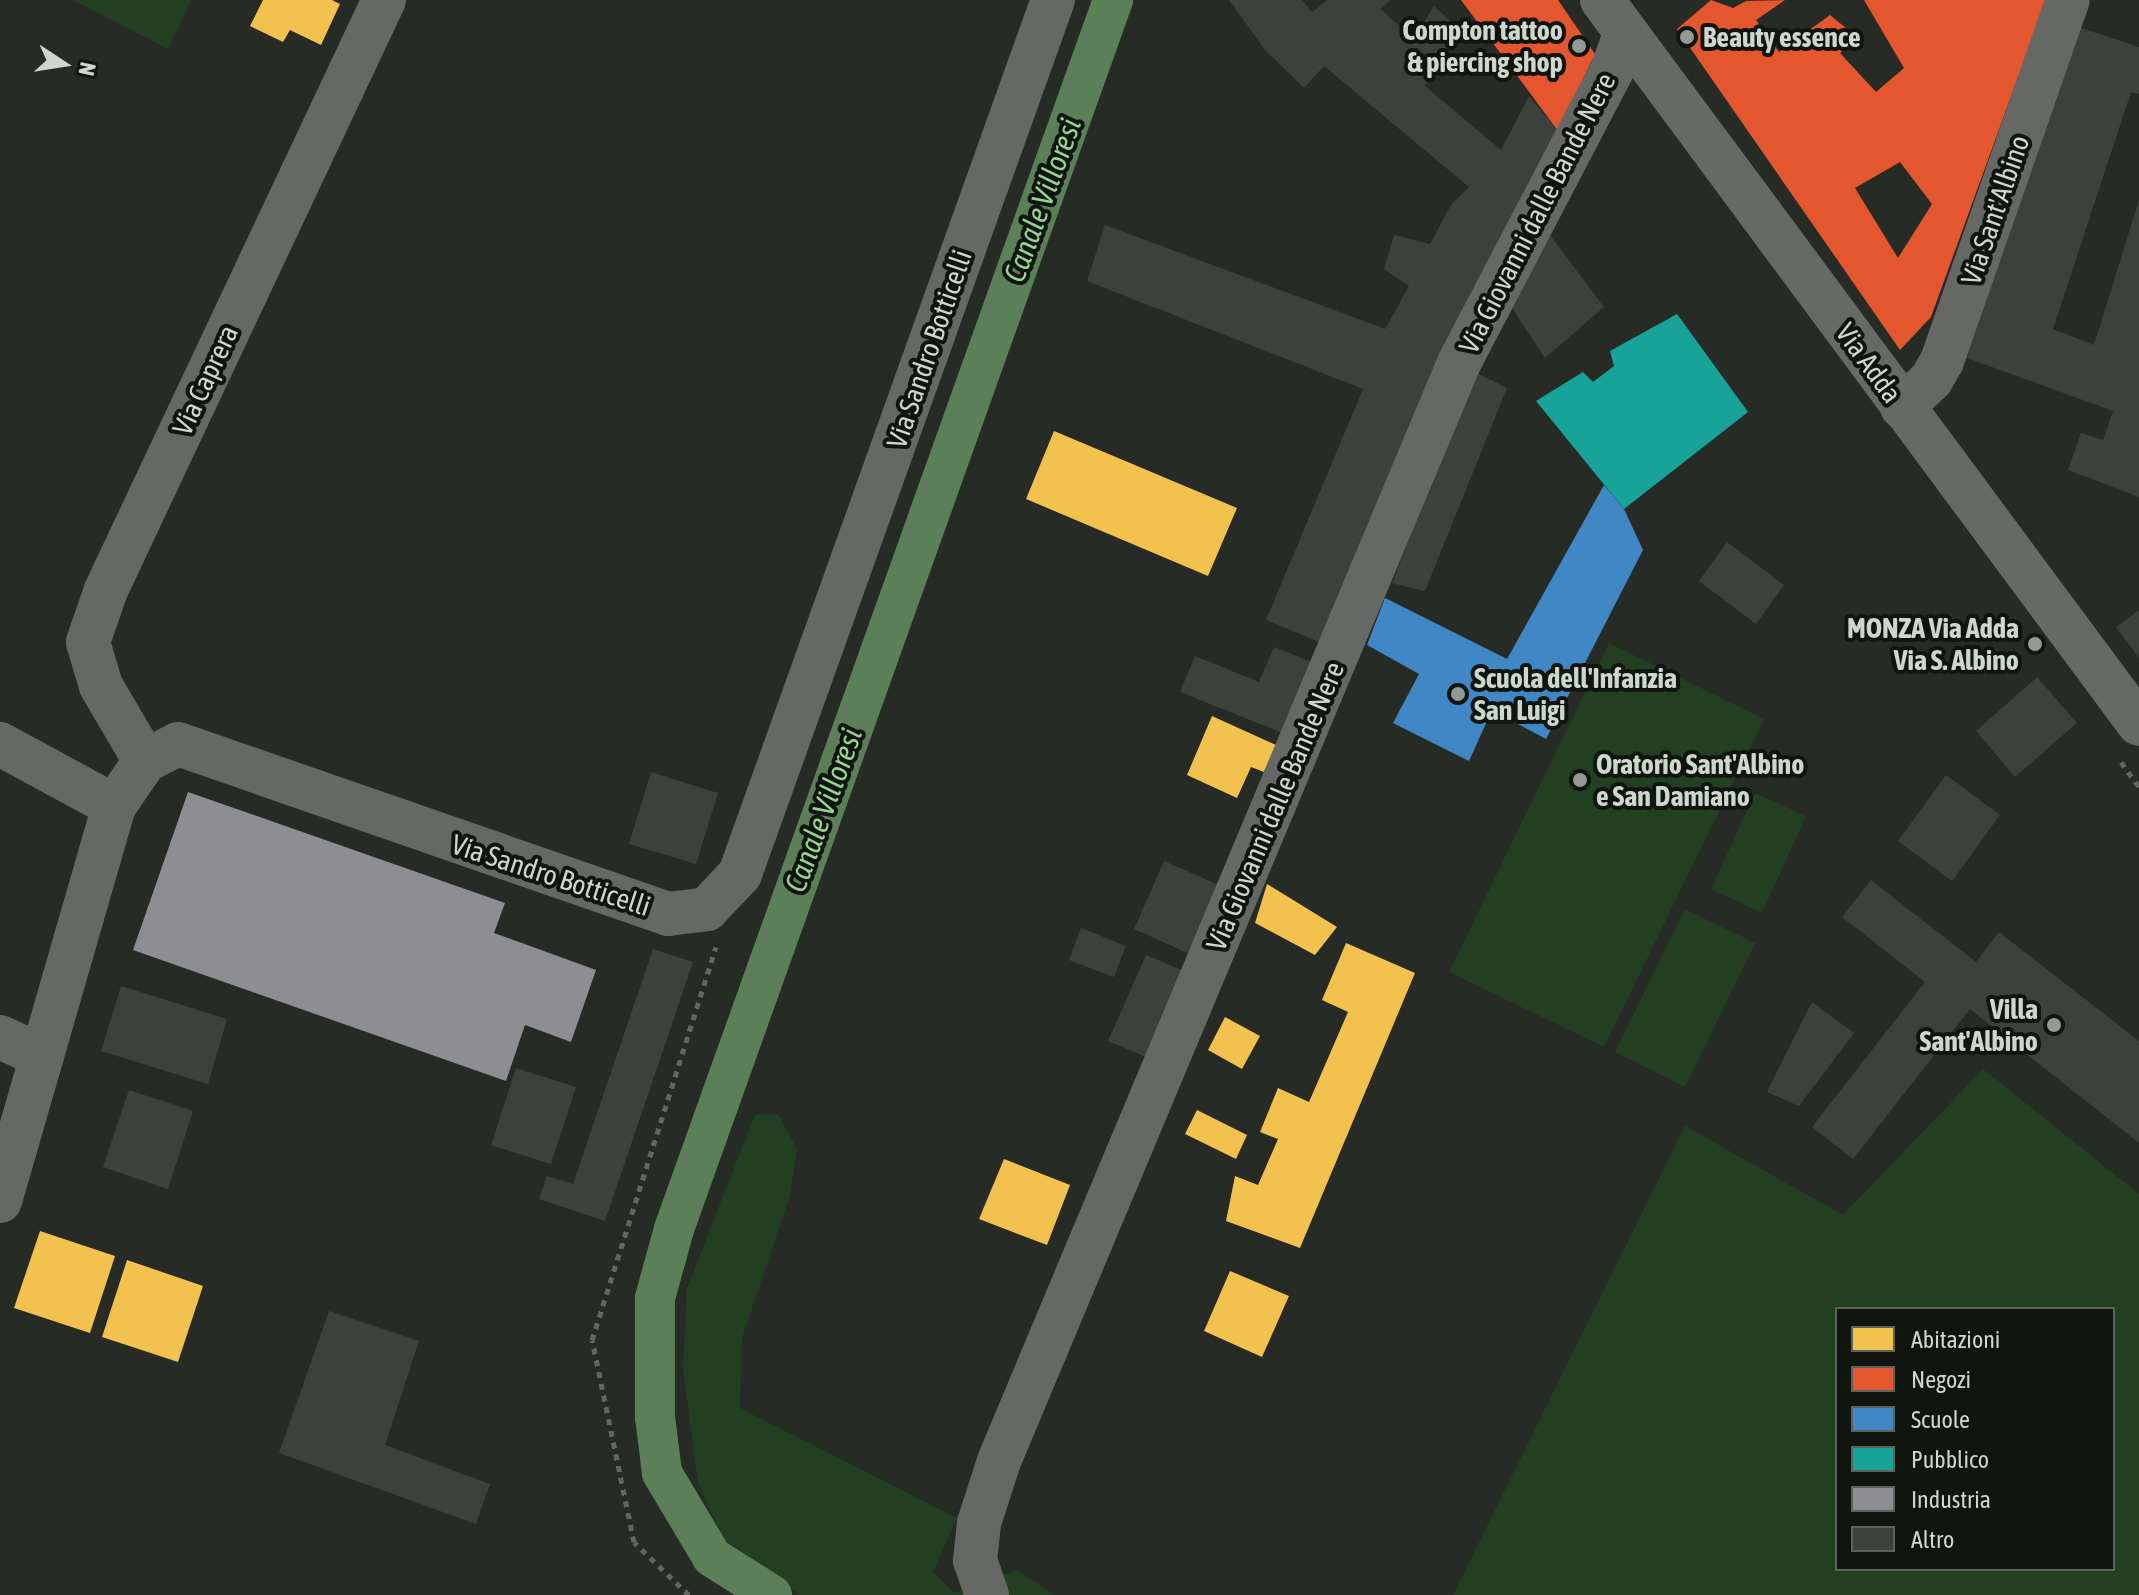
<!DOCTYPE html>
<html>
<head>
<meta charset="utf-8">
<style>
  body { margin:0 }
  #map { position:relative; width:2139px; height:1595px; overflow:hidden; background:#262c25; font-family:"Asap Condensed",sans-serif }
  div>[style] { position:absolute }
  [style*='--x'] { left:calc(var(--x)*1px); top:calc(var(--y)*1px); width:calc(var(--w)*1px); rotate:calc(var(--a)*1deg) }
  .green>* { inset:0; background:#223f21 }
  .homes>* { inset:0; background:#f2c14e }
  .shops>* { inset:0; background:#e4572e }
  .schools>* { inset:0; background:#3f88c5 }
  .public>* { inset:0; background:#17a398 }
  .industry>* { inset:0; background:#8d8d92 }
  .canal>* { height:40px; margin:-20px; padding:0 20px; transform-origin:20px; border-radius:20px; background:#5b8058 }
  .building>* { inset:0; background:#3c413b }
  .path>* { height:5px; margin-top:-2.5px; transform-origin:0; background:repeating-linear-gradient(90deg,#636663 0 6px,transparent 0 12px) }
  .minor>* { height:44px; margin:-22px; padding:0 22px; transform-origin:22px; border-radius:22px; background:#666866 }
  .major>* { height:44px; margin:-22px; padding:0 22px; transform-origin:22px; border-radius:22px; background:#666965 }
  .dots>* { width:22px; height:22px; translate:-50% -50%; box-sizing:border-box; border:4px solid #101510; border-radius:50% }
  span { translate:-50% -50%; white-space:nowrap; text-align:center; line-height:1.15; -webkit-text-stroke:8px #101510; paint-order:stroke }
  .poi-label { font-size:28px; color:#ced6ce; font-weight:700 }
  .right { translate:-100% -50%; text-align:right }
  .left { translate:0 -50%; text-align:left }
  .street-label { font-size:28px; color:#ced6ce }
  .water-label { font-size:30px; color:#96d291; font-style:italic }
  .legend { position:absolute; left:1835px; top:1307px; width:280px; height:264px; box-sizing:border-box; background:#101510; border:2px solid #5c625c; margin:0; padding:10px 14px; list-style:none; font-size:24px; color:#ced6ce }
  .legend li { display:flex; align-items:center; gap:16px; height:40px }
  .legend b { width:40px; border:2px solid #5c625c }
  .north { position:absolute; left:24px; top:24px; width:80px; height:80px; -webkit-text-stroke:6px #101510; paint-order:stroke; rotate:102deg; font-size:22px; font-weight:700; line-height:32px; text-align:center; color:#ced6ce }
  .north::after { content:''; display:block; margin:auto; width:28px; height:36px; background:#ced6ce; clip-path:polygon(50% 0,100% 100%,50% 72%,0 100%) }
</style>
</head>
<body>
<div id="map">
  <div class="green">
    <div style="clip-path:polygon(73px 0,191px 0,168px 49px)"></div>
    <div style="clip-path:polygon(1609px 643px,1764px 719px,1604px 1047px,1449px 972px)"></div>
    <div style="clip-path:polygon(1755px 793px,1806px 816px,1762px 913px,1711px 889px)"></div>
    <div style="clip-path:polygon(1685px 909px,1755px 943px,1685px 1087px,1615px 1052px)"></div>
    <div style="clip-path:polygon(evenodd,1983px 1069px,2139px 1194px,2139px 1595px,1453px 1595px,1685px 1126px,1843px 1215px,1983px 1069px,1837px 1309px,2113px 1309px,2113px 1569px,1837px 1569px,1837px 1309px)"></div>
    <div style="clip-path:polygon(778px 1114px,797px 1149px,790px 1195px,742px 1338px,740px 1408px,957px 1518px,933px 1572px,954px 1593px,1017px 1570px,1055px 1595px,800px 1595px,723px 1539px,698px 1483px,683px 1368px,687px 1288px,755px 1115px)"></div>
  </div>
  <div class="homes">
    <div style="clip-path:polygon(263px 0,332px 0,340px 4px,321px 45px,290px 30px,283px 42px,250px 26px)"></div>
    <div style="clip-path:polygon(1054px 431px,1237px 508px,1208px 576px,1026px 499px)"></div>
    <div style="clip-path:polygon(1212px 716px,1276px 745px,1264px 772px,1251px 767px,1237px 798px,1187px 775px)"></div>
    <div style="clip-path:polygon(1267px 884px,1337px 927px,1315px 955px,1255px 923px)"></div>
    <div style="clip-path:polygon(1346px 943px,1415px 973px,1300px 1248px,1226px 1221px,1235px 1176px,1258px 1185px,1278px 1139px,1260px 1132px,1278px 1088px,1309px 1102px,1348px 1012px,1322px 1000px)"></div>
    <div style="clip-path:polygon(1225px 1017px,1260px 1036px,1242px 1069px,1208px 1050px)"></div>
    <div style="clip-path:polygon(1197px 1110px,1247px 1135px,1236px 1159px,1185px 1134px)"></div>
    <div style="clip-path:polygon(1004px 1159px,1070px 1185px,1047px 1245px,979px 1219px)"></div>
    <div style="clip-path:polygon(40px 1231px,115px 1256px,90px 1333px,14px 1308px)"></div>
    <div style="clip-path:polygon(127px 1260px,203px 1286px,178px 1362px,102px 1337px)"></div>
    <div style="clip-path:polygon(1230px 1271px,1289px 1296px,1262px 1357px,1204px 1331px)"></div>
  </div>
  <div class="shops">
    <div style="clip-path:polygon(1461px 0,1558px 0,1595px 54px,1558px 131px)"></div>
    <div style="clip-path:polygon(evenodd,1711px 0,1733px 8px,1746px 1px,1785px 0,1756px 20px,1779px 52px,1830px 15px,1858px 38px,1840px 53px,1876px 92px,1904px 68px,1864px 0,2046px 0,1931px 317px,1900px 350px,1677px 29px,1711px 0,1900px 162px,1932px 204px,1898px 258px,1855px 188px,1900px 162px)"></div>
  </div>
  <div class="schools">
    <div style="clip-path:polygon(1604px 485px,1624px 509px,1643px 550px,1546px 739px,1492px 710px,1469px 761px,1393px 723px,1419px 674px,1367px 645px,1385px 598px,1507px 659px)"></div>
  </div>
  <div class="public">
    <div style="clip-path:polygon(1677px 314px,1748px 412px,1624px 509px,1536px 401px,1583px 372px,1593px 382px,1614px 366px,1610px 351px)"></div>
  </div>
  <div class="industry">
    <div style="clip-path:polygon(188px 792px,505px 903px,494px 933px,596px 970px,571px 1042px,525px 1025px,506px 1081px,133px 950px)"></div>
  </div>
  <div class="canal">
    <div style="--x:772;--y:1595;--w:71;--a:-147.7"></div>
    <div style="--x:712;--y:1557;--w:98;--a:-120.8"></div>
    <div style="--x:662;--y:1473;--w:56;--a:-97.1"></div>
    <div style="--x:655;--y:1417;--w:119;--a:-90"></div>
    <div style="--x:655;--y:1298;--w:72;--a:-74.6"></div>
    <div style="--x:674;--y:1229;--w:1305;--a:-70.34"></div>
  </div>
  <div class="building">
    <div style="clip-path:polygon(1229px 0,1302px 0,1312px 12px,1328px 0,1390px 0,1381px 9px,1413px 39px,1434px 6px,1461px 31px,1425px 86px,1501px 150px,1529px 96px,1558px 131px,1329px 646px,1266px 620px,1363px 389px,1087px 281px,1105px 225px,1385px 329px,1409px 286px,1384px 269px,1394px 235px,1430px 244px,1451px 205px,1469px 187px,1324px 66px,1304px 88px,1265px 50px)"></div>
    <div style="clip-path:polygon(2078px 27px,2139px 47px,2139px 94px,2131px 92px,2053px 329px,2094px 345px,2139px 200px,2139px 497px,2068px 470px,2081px 433px,2103px 440px,2113px 411px,1967px 358px)"></div>
    <div style="clip-path:polygon(1547px 231px,1604px 307px,1545px 358px,1506px 299px)"></div>
    <div style="clip-path:polygon(1475px 372px,1507px 388px,1425px 591px,1392px 583px)"></div>
    <div style="clip-path:polygon(1727px 542px,1784px 585px,1756px 624px,1699px 581px)"></div>
    <div style="clip-path:polygon(2139px 610px,2139px 658px,2116px 627px)"></div>
    <div style="clip-path:polygon(1274px 647px,1319px 665px,1290px 736px,1180px 692px,1195px 656px,1259px 682px)"></div>
    <div style="clip-path:polygon(2037px 677px,2077px 723px,2015px 777px,1976px 731px)"></div>
    <div style="clip-path:polygon(651px 772px,718px 793px,696px 864px,629px 844px)"></div>
    <div style="clip-path:polygon(1946px 775px,2000px 815px,1952px 881px,1898px 841px)"></div>
    <div style="clip-path:polygon(1164px 861px,1221px 886px,1190px 954px,1134px 929px)"></div>
    <div style="clip-path:polygon(1871px 880px,1976px 962px,1999px 932px,2139px 1041px,2139px 1143px,1970px 1009px,1853px 1159px,1812px 1127px,1925px 982px,1842px 917px)"></div>
    <div style="clip-path:polygon(1081px 928px,1126px 946px,1114px 977px,1069px 960px)"></div>
    <div style="clip-path:polygon(653px 949px,693px 962px,605px 1221px,539px 1199px,547px 1176px,573px 1184px)"></div>
    <div style="clip-path:polygon(1146px 955px,1184px 971px,1146px 1057px,1108px 1041px)"></div>
    <div style="clip-path:polygon(121px 986px,227px 1019px,208px 1084px,101px 1051px)"></div>
    <div style="clip-path:polygon(1812px 1002px,1854px 1033px,1799px 1106px,1767px 1092px)"></div>
    <div style="clip-path:polygon(516px 1068px,576px 1087px,551px 1164px,491px 1145px)"></div>
    <div style="clip-path:polygon(129px 1090px,193px 1111px,168px 1189px,103px 1167px)"></div>
    <div style="clip-path:polygon(329px 1311px,419px 1341px,385px 1445px,490px 1484px,476px 1524px,279px 1453px)"></div>
  </div>
  <div class="path">
    <div style="--x:2121;--y:762;--w:31;--a:54"></div>
    <div style="--x:689;--y:1595;--w:76;--a:-136.1"></div>
    <div style="--x:634;--y:1542;--w:206;--a:-101.7"></div>
    <div style="--x:592;--y:1340;--w:412;--a:-72.5"></div>
  </div>
  <div class="minor">
    <div style="--x:1902;--y:407;--w:40;--a:-43"></div>
    <div style="--x:1931;--y:380;--w:22;--a:-60"></div>
    <div style="--x:1942;--y:361;--w:382;--a:-70.8"></div>
    <div style="--x:0;--y:744;--w:130;--a:28.5"></div>
    <div style="--x:145;--y:761;--w:87;--a:-120.4"></div>
    <div style="--x:101;--y:686;--w:46;--a:-106.5"></div>
    <div style="--x:88;--y:642;--w:55;--a:-70.9"></div>
    <div style="--x:106;--y:590;--w:652;--a:-64.77"></div>
    <div style="--x:0;--y:1037;--w:46;--a:24.3"></div>
    <div style="--x:0;--y:1201;--w:411;--a:-73.9"></div>
    <div style="--x:114;--y:806;--w:55;--a:-55.4"></div>
    <div style="--x:145;--y:761;--w:37;--a:-27"></div>
    <div style="--x:178;--y:744;--w:519;--a:19.13"></div>
    <div style="--x:668;--y:914;--w:39;--a:-7"></div>
    <div style="--x:707;--y:909;--w:48;--a:-46.7"></div>
    <div style="--x:740;--y:874;--w:928;--a:-70.3"></div>
    <div style="--x:987;--y:1595;--w:36;--a:-109"></div>
    <div style="--x:975;--y:1561;--w:38;--a:-84"></div>
    <div style="--x:979;--y:1523;--w:65;--a:-72.1"></div>
    <div style="--x:999;--y:1461;--w:1190;--a:-67.27"></div>
    <div style="--x:1459;--y:363;--w:331;--a:-62.4"></div>
    <div style="--x:1612;--y:70;--w:40;--a:-69.8"></div>
  </div>
  <div class="major">
    <div style="--x:1602;--y:0;--w:901;--a:53.44"></div>
  </div>
  <div class="dots">
    <div style="left:1687px;top:37px;background:#939a93"></div>
    <div style="left:1579px;top:46px;background:#939a93"></div>
    <div style="left:2035px;top:644px;background:#939a93"></div>
    <div style="left:1458px;top:694px;background:#939a93"></div>
    <div style="left:1580px;top:780px;background:#939a93"></div>
    <div style="left:2054px;top:1025px;background:#939a93"></div>
  </div>
  <div class="poi-label">
    <span class="right" style="left:1563px;top:46px">Compton tattoo<br>&amp; piercing shop</span>
    <span class="left" style="left:1703px;top:37px">Beauty essence</span>
    <span class="right" style="left:2019px;top:644px">MONZA Via Adda<br>Via S. Albino</span>
    <span class="left" style="left:1474px;top:694px">Scuola dell'Infanzia<br>San Luigi</span>
    <span class="left" style="left:1596px;top:780px">Oratorio Sant'Albino<br>e San Damiano</span>
    <span class="right" style="left:2038px;top:1025px">Villa<br>Sant'Albino</span>
  </div>
  <div class="street-label">
    <span style="left:1995px;top:210px;rotate:-71deg">Via Sant'Albino</span>
    <span style="left:1537px;top:213px;rotate:-63deg">Via Giovanni dalle Bande Nere</span>
    <span style="left:929px;top:349px;rotate:-71deg">Via Sandro Botticelli</span>
    <span style="left:1869px;top:363px;rotate:54deg">Via Adda</span>
    <span style="left:205px;top:380px;rotate:-65deg">Via Caprera</span>
    <span style="left:1275px;top:806px;rotate:-67deg">Via Giovanni dalle Bande Nere</span>
    <span style="left:551px;top:875px;rotate:18deg">Via Sandro Botticelli</span>
  </div>
  <div class="water-label">
    <span style="left:1042px;top:200px;rotate:-70deg">Canale Villoresi</span>
    <span style="left:823px;top:810px;rotate:-70deg">Canale Villoresi</span>
  </div>
  <ul class="legend">
  <li><b style="height:22px;background:#f2c14e"></b>Abitazioni</li>
  <li><b style="height:22px;background:#e4572e"></b>Negozi</li>
  <li><b style="height:22px;background:#3f88c5"></b>Scuole</li>
  <li><b style="height:22px;background:#17a398"></b>Pubblico</li>
  <li><b style="height:22px;background:#8d8d92"></b>Industria</li>
  <li><b style="height:22px;background:#3c413b"></b>Altro</li>
  </ul>
  <div class="north">N</div>
</div>
</body>
</html>
